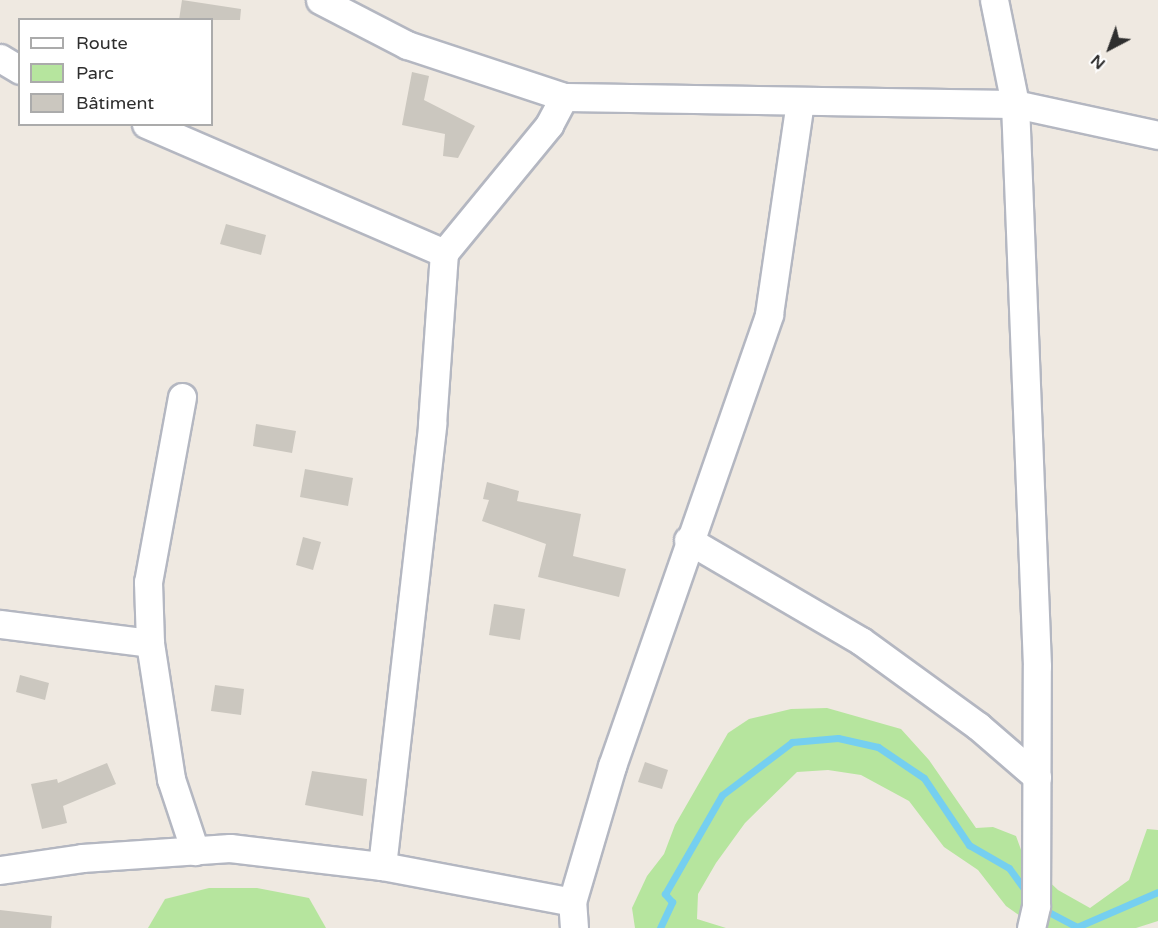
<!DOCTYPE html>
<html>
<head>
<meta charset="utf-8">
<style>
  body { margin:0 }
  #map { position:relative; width:1158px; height:928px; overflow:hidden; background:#efe9e1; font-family:"Varela Round",sans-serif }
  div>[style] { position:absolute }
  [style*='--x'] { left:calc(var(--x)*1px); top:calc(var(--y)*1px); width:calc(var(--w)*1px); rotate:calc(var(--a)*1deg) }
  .green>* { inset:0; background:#b6e59e }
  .stream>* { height:7px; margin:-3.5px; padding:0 3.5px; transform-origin:3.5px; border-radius:3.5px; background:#75cff0 }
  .building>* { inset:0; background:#cbc7bf }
  .roads { filter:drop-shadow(2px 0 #b4b7c1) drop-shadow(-2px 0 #b4b7c1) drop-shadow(0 2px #b4b7c1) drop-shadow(0 -2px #b4b7c1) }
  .minor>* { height:27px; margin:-13.5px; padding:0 13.5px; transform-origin:13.5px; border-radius:13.5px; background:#fff }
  span { translate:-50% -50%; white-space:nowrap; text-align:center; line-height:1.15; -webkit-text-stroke:4.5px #fff; paint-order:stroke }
  .legend { position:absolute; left:18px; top:18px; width:195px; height:108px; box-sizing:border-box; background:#fff; border:2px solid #ababab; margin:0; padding:8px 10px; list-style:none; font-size:18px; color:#2e2e2e }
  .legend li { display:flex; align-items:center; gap:12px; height:30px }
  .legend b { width:30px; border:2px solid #ababab }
  .north { position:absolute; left:1080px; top:18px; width:60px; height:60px; -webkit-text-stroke:4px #fff; paint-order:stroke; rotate:221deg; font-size:16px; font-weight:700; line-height:24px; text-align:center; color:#2e2e2e }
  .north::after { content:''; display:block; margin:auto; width:21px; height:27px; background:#2e2e2e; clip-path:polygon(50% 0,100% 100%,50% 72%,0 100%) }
</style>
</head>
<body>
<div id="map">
  <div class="green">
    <div style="clip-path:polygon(827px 708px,901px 729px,929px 760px,976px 828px,993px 827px,1016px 836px,1024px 858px,1058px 890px,1090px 908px,1129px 880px,1147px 829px,1158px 830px,1158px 921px,1136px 928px,1037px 928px,1006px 906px,978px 870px,944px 847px,909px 801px,861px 775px,828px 770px,797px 772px,745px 823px,716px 863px,698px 894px,697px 919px,726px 928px,635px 928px,632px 908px,647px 876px,664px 854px,675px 825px,728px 733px,749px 719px,791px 709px)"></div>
    <div style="clip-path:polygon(209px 888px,257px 888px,309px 898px,326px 928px,148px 928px,165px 899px)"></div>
  </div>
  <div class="stream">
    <div style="--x:1041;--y:908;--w:41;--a:27.8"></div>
    <div style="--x:1077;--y:927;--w:88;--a:-23.4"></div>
    <div style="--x:660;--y:928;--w:29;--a:-65"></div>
    <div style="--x:672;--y:902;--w:11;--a:-131"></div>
    <div style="--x:665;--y:894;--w:114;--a:-60.1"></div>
    <div style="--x:722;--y:795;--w:88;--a:-37.1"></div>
    <div style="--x:792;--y:742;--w:46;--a:-5"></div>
    <div style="--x:838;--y:738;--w:41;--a:12.7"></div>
    <div style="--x:878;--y:747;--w:55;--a:34"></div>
    <div style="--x:924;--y:778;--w:81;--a:56.1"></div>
    <div style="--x:969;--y:845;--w:46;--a:29.9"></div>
    <div style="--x:1009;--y:868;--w:32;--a:54"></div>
  </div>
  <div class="building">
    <div style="clip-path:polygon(182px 0,241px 9px,240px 20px,179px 20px)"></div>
    <div style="clip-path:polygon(412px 72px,429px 76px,424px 100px,475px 126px,458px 158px,443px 156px,445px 134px,402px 125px)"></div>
    <div style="clip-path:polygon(226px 224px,266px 235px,261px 255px,220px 244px)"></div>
    <div style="clip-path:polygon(256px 424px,296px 431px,292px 453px,253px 446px)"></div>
    <div style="clip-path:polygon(305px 469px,353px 478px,348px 506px,300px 497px)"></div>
    <div style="clip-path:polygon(487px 482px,519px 491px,517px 501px,581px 514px,573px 556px,626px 569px,619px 597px,538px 577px,546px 544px,482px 521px,489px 500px,483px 499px)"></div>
    <div style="clip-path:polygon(303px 537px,321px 542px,313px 570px,296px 565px)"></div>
    <div style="clip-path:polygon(494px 604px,525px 609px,520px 640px,489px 635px)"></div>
    <div style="clip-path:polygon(20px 675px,49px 683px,45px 700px,16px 692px)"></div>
    <div style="clip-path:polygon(215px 685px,244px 689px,241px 715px,211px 711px)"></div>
    <div style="clip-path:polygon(645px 762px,668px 770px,662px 789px,638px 782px)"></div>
    <div style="clip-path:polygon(107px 763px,116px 784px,63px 806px,67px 823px,42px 829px,31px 784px,57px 779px,58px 783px)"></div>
    <div style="clip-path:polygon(312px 771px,367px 779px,363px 816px,305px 805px)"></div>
    <div style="clip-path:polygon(0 910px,52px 916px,51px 928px,0 928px)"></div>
  </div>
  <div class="roads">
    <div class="minor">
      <div style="--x:320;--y:0;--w:98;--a:27.3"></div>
      <div style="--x:407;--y:45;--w:165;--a:18.3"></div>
      <div style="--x:564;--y:97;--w:451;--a:0.9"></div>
      <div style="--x:1015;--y:104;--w:106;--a:-101.4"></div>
      <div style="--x:0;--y:58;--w:23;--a:31"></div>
      <div style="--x:146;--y:124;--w:325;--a:23.4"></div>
      <div style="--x:182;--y:397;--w:188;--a:100.4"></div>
      <div style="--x:148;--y:582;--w:61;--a:88.1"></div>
      <div style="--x:150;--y:643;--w:138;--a:81.2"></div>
      <div style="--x:171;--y:779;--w:76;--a:71.6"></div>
      <div style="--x:688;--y:540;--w:200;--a:30.3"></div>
      <div style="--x:861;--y:641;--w:145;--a:36"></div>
      <div style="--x:978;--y:726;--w:78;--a:40.8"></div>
      <div style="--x:0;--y:624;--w:151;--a:7.2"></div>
      <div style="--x:382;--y:866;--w:445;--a:-83.5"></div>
      <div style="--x:432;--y:424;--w:171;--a:-86"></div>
      <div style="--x:444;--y:253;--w:166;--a:-50.6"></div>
      <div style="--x:549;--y:125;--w:32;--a:-62"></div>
      <div style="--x:0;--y:870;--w:83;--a:-8.3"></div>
      <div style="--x:82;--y:858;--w:148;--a:-3.9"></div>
      <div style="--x:230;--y:848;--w:153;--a:6.8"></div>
      <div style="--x:382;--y:866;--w:193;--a:10.7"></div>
      <div style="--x:574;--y:928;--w:26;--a:-94"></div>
      <div style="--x:572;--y:902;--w:142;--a:-73.6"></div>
      <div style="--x:612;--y:766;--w:478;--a:-70.8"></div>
      <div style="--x:769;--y:314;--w:214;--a:-81.7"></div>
      <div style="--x:1031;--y:928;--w:23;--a:-77"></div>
      <div style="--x:1036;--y:906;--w:240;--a:-89.8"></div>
      <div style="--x:1037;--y:666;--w:562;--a:-92.24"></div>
      <div style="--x:1015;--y:104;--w:146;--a:12.2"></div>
    </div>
  </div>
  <ul class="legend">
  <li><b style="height:8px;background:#fff"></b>Route</li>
  <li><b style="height:16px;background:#b6e59e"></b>Parc</li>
  <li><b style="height:16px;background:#cbc7bf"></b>Bâtiment</li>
  </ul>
  <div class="north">N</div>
</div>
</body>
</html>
